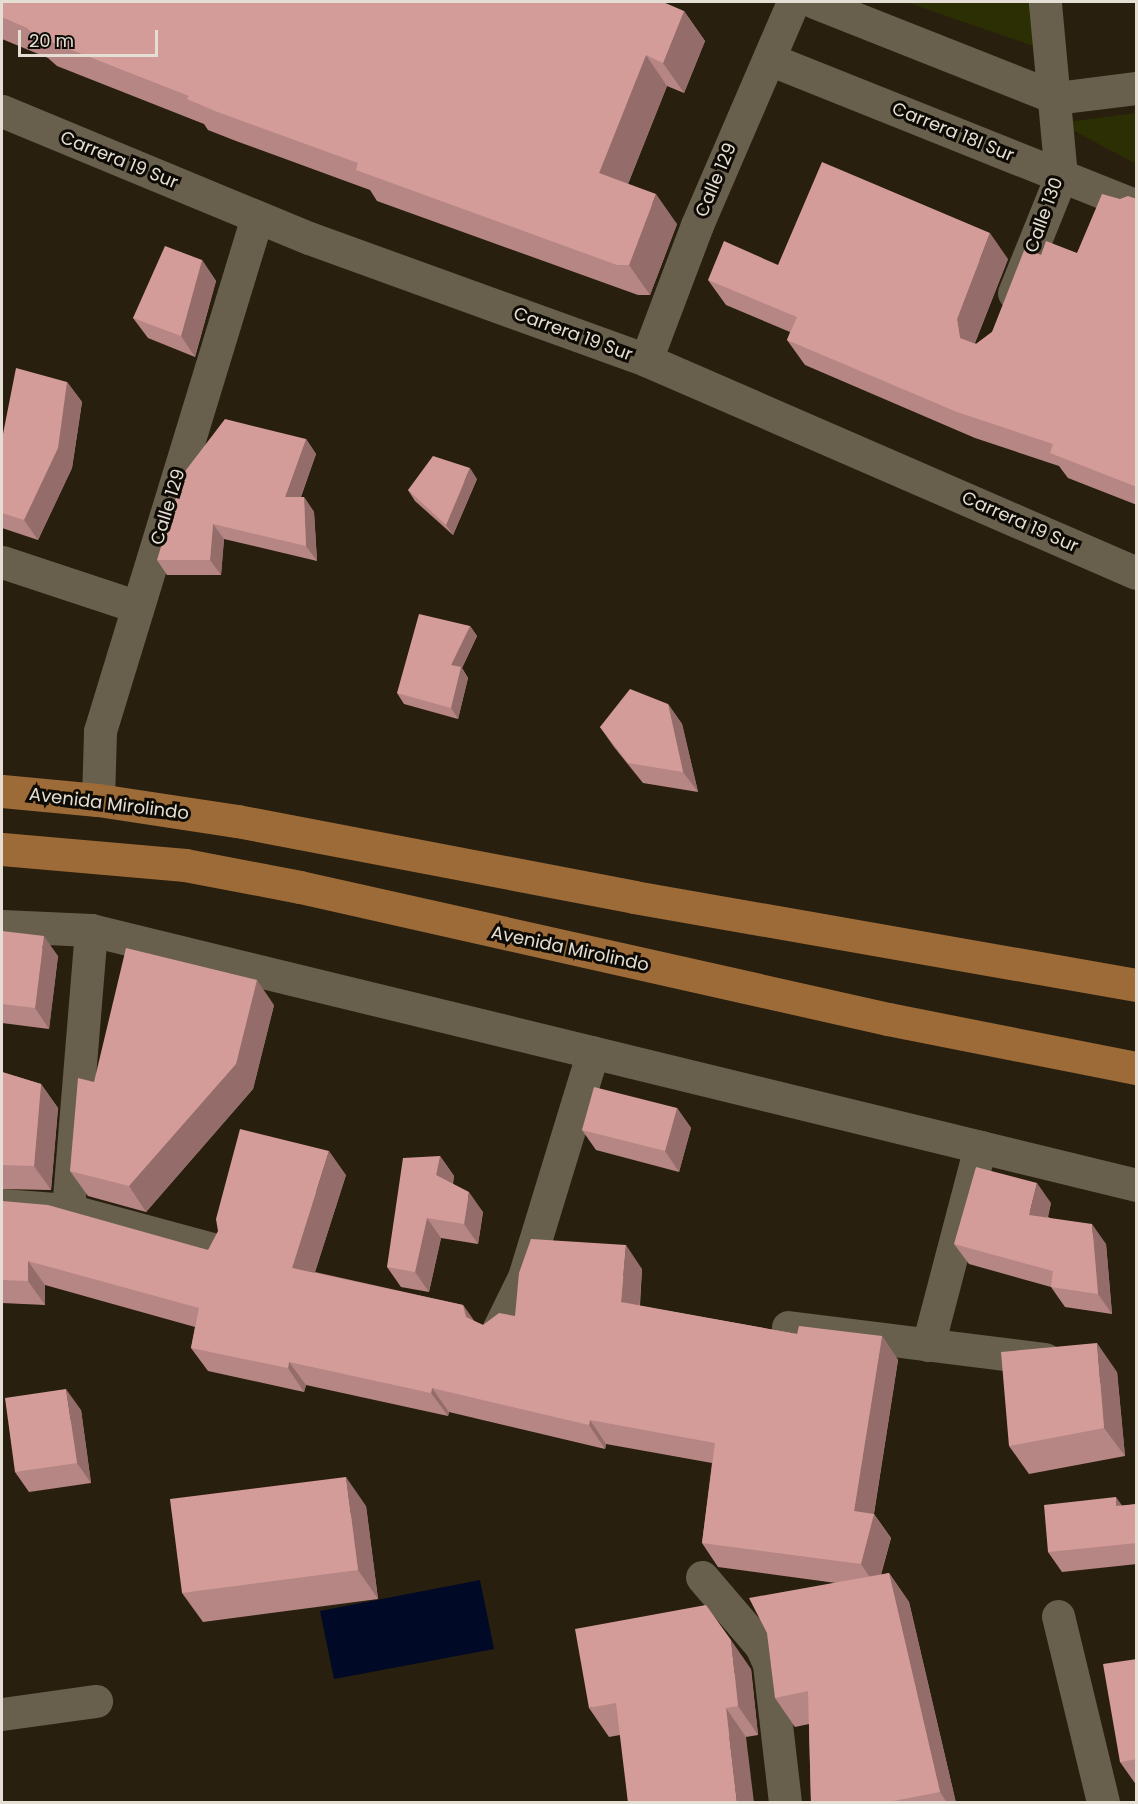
<!DOCTYPE html>
<html>
<head>
<meta charset="utf-8">
<style>
  body { margin:0 }
  #map { position:relative; width:1138px; height:1804px; overflow:hidden; background:#291f0f; font-family:Poppins,sans-serif }
  div>[style] { position:absolute }
  [style*='--x'] { left:calc(var(--x)*1px); top:calc(var(--y)*1px); width:calc(var(--w)*1px); rotate:calc(var(--a)*1deg) }
  .green>* { inset:0; background:#2b2f03 }
  .water>* { inset:0; background:#000a27 }
  .street>* { height:33px; margin:-16.5px; padding:0 16.5px; transform-origin:16.5px; border-radius:16.5px; background:#695f4d }
  .primary>* { height:33px; margin:-16.5px; padding:0 16.5px; transform-origin:16.5px; border-radius:16.5px; background:#9d6b38 }
  .wall>* { inset:0; background:#b68684 }
  .shaded-wall>* { inset:0; background:#946d6b }
  .building>* { inset:0; background:#d49c99 }
  span { translate:-50% -50%; white-space:nowrap; text-align:center; line-height:1.15; -webkit-text-stroke:6px #0e0a04; paint-order:stroke }
  .street-label { font-size:18px; color:#e4ded4 }
  .frame { position:absolute; inset:0; border:3px solid #e4ded4; pointer-events:none }
  .scale { position:absolute; left:18px; top:30px; width:140px; height:27px; box-sizing:border-box; border:3px solid #e4ded4; border-top:0; padding-left:8px; font-size:18px; line-height:21px; white-space:nowrap; color:#e4ded4; -webkit-text-stroke:4px #0e0a04; paint-order:stroke }
</style>
</head>
<body>
<div id="map">
  <div class="green">
    <div style="clip-path:polygon(906px 2px,1034px 2px,1039px 48px)"></div>
    <div style="clip-path:polygon(1136px 113px,1136px 164px,1059px 123px)"></div>
  </div>
  <div class="water">
    <div style="clip-path:polygon(480px 1580px,494px 1649px,334px 1679px,320px 1611px)"></div>
  </div>
  <div class="street">
    <div style="--x:814;--y:2;--w:260;--a:21.6"></div>
    <div style="--x:1056;--y:98;--w:81;--a:-7.1"></div>
    <div style="--x:769;--y:59;--w:395;--a:21.8"></div>
    <div style="--x:2;--y:111;--w:332;--a:22.5"></div>
    <div style="--x:309;--y:238;--w:358;--a:19.9"></div>
    <div style="--x:646;--y:360;--w:534;--a:23.49"></div>
    <div style="--x:1014;--y:293;--w:126;--a:-68.1"></div>
    <div style="--x:1061;--y:176;--w:175;--a:-95.3"></div>
    <div style="--x:646;--y:360;--w:144;--a:-69.3"></div>
    <div style="--x:697;--y:225;--w:243;--a:-66.7"></div>
    <div style="--x:2;--y:562;--w:143;--a:18.3"></div>
    <div style="--x:98;--y:800;--w:69;--a:-88.3"></div>
    <div style="--x:100;--y:731;--w:537;--a:-73.01"></div>
    <div style="--x:2;--y:926;--w:89;--a:2.6"></div>
    <div style="--x:91;--y:930;--w:1076;--a:13.71"></div>
    <div style="--x:2;--y:1205;--w:66;--a:4.3"></div>
    <div style="--x:68;--y:1210;--w:153;--a:15.1"></div>
    <div style="--x:68;--y:1210;--w:281;--a:-85.3"></div>
    <div style="--x:788;--y:1327;--w:259;--a:7.1"></div>
    <div style="--x:498;--y:1330;--w:59;--a:-63.9"></div>
    <div style="--x:524;--y:1277;--w:235;--a:-73"></div>
    <div style="--x:928;--y:1345;--w:205;--a:-75.3"></div>
    <div style="--x:702;--y:1577;--w:91;--a:49.5"></div>
    <div style="--x:761;--y:1646;--w:20;--a:66"></div>
    <div style="--x:769;--y:1664;--w:139;--a:83.4"></div>
    <div style="--x:1058;--y:1616;--w:191;--a:76.4"></div>
    <div style="--x:2;--y:1714;--w:95;--a:-7.9"></div>
  </div>
  <div class="primary">
    <div style="--x:2;--y:791;--w:96;--a:5.4"></div>
    <div style="--x:98;--y:800;--w:141;--a:8.6"></div>
    <div style="--x:237;--y:821;--w:404;--a:10.8"></div>
    <div style="--x:634;--y:897;--w:510;--a:9.94"></div>
    <div style="--x:2;--y:849;--w:184;--a:5"></div>
    <div style="--x:185;--y:865;--w:117;--a:10.8"></div>
    <div style="--x:300;--y:887;--w:603;--a:12.65"></div>
    <div style="--x:888;--y:1019;--w:253;--a:11.2"></div>
  </div>
  <div class="wall">
    <div style="clip-path:polygon(2px 2px,684px 11px,705px 41px,684px 93px,667px 86px,628px 184px,677px 224px,650px 295px,638px 295px,377px 201px,370px 190px,236px 141px,208px 130px,204px 124px,57px 66px,48px 58px,2px 39px)"></div>
    <div style="clip-path:polygon(1120px 199px,1137px 199px,1137px 505px,1068px 478px,1059px 466px,975px 438px,805px 365px,787px 340px,790px 332px,726px 305px,708px 280px,778px 265px,1008px 259px,975px 343px,976px 344px,992px 332px,1041px 255px,1077px 253px)"></div>
    <div style="clip-path:polygon(202px 260px,216px 281px,195px 357px,148px 338px,133px 318px)"></div>
    <div style="clip-path:polygon(67px 382px,82px 402px,72px 468px,38px 540px,2px 528px,2px 439px)"></div>
    <div style="clip-path:polygon(306px 439px,316px 454px,301px 497px,304px 497px,314px 512px,317px 561px,224px 539px,221px 575px,167px 575px,157px 560px)"></div>
    <div style="clip-path:polygon(477px 479px,453px 535px,415px 501px,408px 490px)"></div>
    <div style="clip-path:polygon(470px 626px,477px 636px,462px 668px,468px 678px,458px 719px,404px 704px,397px 693px)"></div>
    <div style="clip-path:polygon(668px 704px,682px 724px,698px 792px,643px 783px,614px 747px,600px 727px)"></div>
    <div style="clip-path:polygon(2px 931px,58px 956px,49px 1029px,2px 1023px)"></div>
    <div style="clip-path:polygon(274px 1005px,253px 1089px,146px 1212px,88px 1196px,70px 1171px,94px 1082px)"></div>
    <div style="clip-path:polygon(2px 1072px,41px 1084px,58px 1108px,51px 1190px,2px 1189px)"></div>
    <div style="clip-path:polygon(677px 1108px,691px 1128px,679px 1172px,596px 1150px,582px 1130px)"></div>
    <div style="clip-path:polygon(440px 1156px,454px 1176px,453px 1184px,483px 1212px,478px 1244px,441px 1238px,429px 1292px,401px 1287px,387px 1267px)"></div>
    <div style="clip-path:polygon(346px 1175px,315px 1272px,463px 1305px,474px 1321px,483px 1325px,515px 1316px,642px 1269px,640px 1306px,797px 1334px,882px 1336px,898px 1360px,874px 1514px,891px 1538px,881px 1575px,889px 1573px,909px 1602px,956px 1803px,811px 1803px,809px 1724px,795px 1727px,775px 1698px,836px 1583px,718px 1567px,702px 1543px,712px 1463px,606px 1444px,605px 1449px,449px 1412px,448px 1416px,306px 1385px,304px 1392px,208px 1371px,191px 1348px,195px 1327px,45px 1285px,45px 1305px,2px 1303px,2px 1201px,208px 1250px)"></div>
    <div style="clip-path:polygon(1051px 1203px,1048px 1217px,1106px 1244px,1112px 1314px,1065px 1307px,1051px 1287px,969px 1264px,954px 1244px)"></div>
    <div style="clip-path:polygon(1117px 1372px,1125px 1456px,1029px 1474px,1009px 1446px)"></div>
    <div style="clip-path:polygon(81px 1410px,91px 1483px,29px 1492px,15px 1472px)"></div>
    <div style="clip-path:polygon(1137px 1504px,1137px 1564px,1062px 1572px,1048px 1552px,1122px 1506px)"></div>
    <div style="clip-path:polygon(366px 1506px,378px 1599px,203px 1622px,182px 1593px)"></div>
    <div style="clip-path:polygon(1137px 1659px,1137px 1786px,1120px 1762px)"></div>
    <div style="clip-path:polygon(751px 1669px,758px 1735px,746px 1737px,620px 1735px,609px 1737px,589px 1708px)"></div>
  </div>
  <div class="shaded-wall">
    <div style="clip-path:polygon(684px 11px,705px 41px,684px 93px,663px 63px)"></div>
    <div style="clip-path:polygon(646px 55px,667px 86px,620px 204px,599px 173px)"></div>
    <div style="clip-path:polygon(656px 194px,677px 224px,650px 295px,629px 265px)"></div>
    <div style="clip-path:polygon(990px 233px,1008px 259px,974px 345px,960px 338px,957px 319px)"></div>
    <div style="clip-path:polygon(202px 260px,216px 281px,195px 357px,181px 336px)"></div>
    <div style="clip-path:polygon(67px 382px,82px 402px,72px 468px,38px 540px,24px 520px)"></div>
    <div style="clip-path:polygon(306px 439px,316px 454px,295px 512px,285px 497px)"></div>
    <div style="clip-path:polygon(470px 468px,477px 479px,453px 535px,446px 525px)"></div>
    <div style="clip-path:polygon(304px 497px,314px 512px,317px 561px,306px 546px)"></div>
    <div style="clip-path:polygon(213px 524px,224px 539px,221px 575px,210px 560px)"></div>
    <div style="clip-path:polygon(470px 626px,477px 636px,462px 668px,468px 678px,458px 719px,451px 708px,451px 665px)"></div>
    <div style="clip-path:polygon(668px 704px,682px 724px,698px 792px,683px 772px)"></div>
    <div style="clip-path:polygon(44px 936px,58px 956px,49px 1029px,35px 1008px)"></div>
    <div style="clip-path:polygon(257px 980px,274px 1005px,253px 1089px,146px 1212px,129px 1186px)"></div>
    <div style="clip-path:polygon(41px 1084px,58px 1108px,51px 1190px,34px 1166px)"></div>
    <div style="clip-path:polygon(677px 1108px,691px 1128px,679px 1172px,665px 1151px)"></div>
    <div style="clip-path:polygon(329px 1151px,346px 1175px,309px 1291px,292px 1268px)"></div>
    <div style="clip-path:polygon(440px 1156px,454px 1176px,450px 1195px,436px 1175px)"></div>
    <div style="clip-path:polygon(1037px 1183px,1051px 1203px,1043px 1235px,1029px 1215px)"></div>
    <div style="clip-path:polygon(469px 1192px,483px 1212px,478px 1244px,464px 1224px)"></div>
    <div style="clip-path:polygon(427px 1218px,441px 1238px,429px 1292px,415px 1272px)"></div>
    <div style="clip-path:polygon(1092px 1224px,1106px 1244px,1112px 1314px,1098px 1294px)"></div>
    <div style="clip-path:polygon(626px 1245px,642px 1269px,638px 1326px,621px 1302px)"></div>
    <div style="clip-path:polygon(28px 1261px,45px 1285px,45px 1305px,28px 1281px)"></div>
    <div style="clip-path:polygon(463px 1305px,480px 1329px,466px 1317px)"></div>
    <div style="clip-path:polygon(882px 1336px,898px 1360px,873px 1519px,874px 1514px,891px 1538px,877px 1588px,861px 1564px,854px 1511px)"></div>
    <div style="clip-path:polygon(1097px 1343px,1117px 1372px,1125px 1456px,1104px 1428px)"></div>
    <div style="clip-path:polygon(289px 1362px,306px 1385px,304px 1392px,288px 1368px)"></div>
    <div style="clip-path:polygon(432px 1388px,449px 1412px,448px 1416px,431px 1393px)"></div>
    <div style="clip-path:polygon(66px 1389px,81px 1410px,91px 1483px,77px 1463px)"></div>
    <div style="clip-path:polygon(590px 1420px,606px 1444px,605px 1449px,589px 1425px)"></div>
    <div style="clip-path:polygon(346px 1477px,366px 1506px,378px 1599px,358px 1570px)"></div>
    <div style="clip-path:polygon(1116px 1497px,1130px 1517px,1116px 1506px)"></div>
    <div style="clip-path:polygon(889px 1573px,909px 1602px,956px 1803px,947px 1803px,940px 1792px)"></div>
    <div style="clip-path:polygon(731px 1640px,751px 1669px,758px 1735px,738px 1706px)"></div>
    <div style="clip-path:polygon(726px 1708px,746px 1737px,754px 1803px,737px 1803px)"></div>
  </div>
  <div class="building">
    <div style="clip-path:polygon(2px 2px,663px 2px,684px 11px,663px 63px,646px 55px,599px 173px,656px 194px,629px 265px,617px 265px,356px 170px,358px 163px,215px 111px,187px 99px,189px 96px,36px 36px,27px 28px,2px 17px)"></div>
    <div style="clip-path:polygon(822px 162px,990px 233px,957px 319px,960px 338px,976px 344px,992px 332px,1025px 248px,1041px 255px,1046px 241px,1077px 253px,1102px 194px,1120px 199px,1128px 196px,1137px 199px,1137px 487px,1050px 453px,1053px 444px,957px 412px,787px 340px,797px 317px,708px 280px,724px 241px,778px 265px)"></div>
    <div style="clip-path:polygon(165px 246px,202px 260px,181px 336px,133px 318px)"></div>
    <div style="clip-path:polygon(16px 368px,67px 382px,58px 448px,24px 520px,2px 513px,2px 439px)"></div>
    <div style="clip-path:polygon(225px 419px,306px 439px,285px 497px,304px 497px,306px 546px,213px 524px,210px 560px,157px 560px,183px 474px)"></div>
    <div style="clip-path:polygon(433px 456px,470px 468px,446px 525px,408px 490px)"></div>
    <div style="clip-path:polygon(419px 614px,470px 626px,451px 665px,461px 667px,451px 708px,397px 693px)"></div>
    <div style="clip-path:polygon(630px 689px,668px 704px,683px 772px,628px 763px,600px 727px)"></div>
    <div style="clip-path:polygon(2px 931px,44px 936px,35px 1008px,2px 1004px)"></div>
    <div style="clip-path:polygon(126px 948px,257px 980px,236px 1064px,129px 1186px,70px 1171px,78px 1078px,94px 1082px)"></div>
    <div style="clip-path:polygon(2px 1072px,41px 1084px,34px 1166px,2px 1165px)"></div>
    <div style="clip-path:polygon(594px 1087px,677px 1108px,665px 1151px,582px 1130px)"></div>
    <div style="clip-path:polygon(240px 1129px,329px 1151px,292px 1268px,463px 1305px,466px 1317px,483px 1325px,499px 1313px,515px 1316px,519px 1273px,531px 1239px,626px 1245px,621px 1302px,797px 1334px,799px 1326px,882px 1336px,854px 1511px,874px 1514px,861px 1564px,702px 1543px,715px 1443px,590px 1420px,589px 1425px,432px 1388px,431px 1393px,289px 1362px,288px 1368px,191px 1348px,199px 1308px,28px 1261px,28px 1281px,2px 1280px,2px 1201px,48px 1205px,208px 1250px,218px 1231px,216px 1219px)"></div>
    <div style="clip-path:polygon(440px 1156px,436px 1175px,469px 1192px,464px 1224px,427px 1218px,415px 1272px,387px 1267px,403px 1158px)"></div>
    <div style="clip-path:polygon(976px 1167px,1037px 1183px,1029px 1215px,1092px 1224px,1098px 1294px,1051px 1287px,1053px 1271px,954px 1244px)"></div>
    <div style="clip-path:polygon(1097px 1343px,1104px 1428px,1009px 1446px,1001px 1352px)"></div>
    <div style="clip-path:polygon(66px 1389px,77px 1463px,15px 1472px,5px 1398px)"></div>
    <div style="clip-path:polygon(346px 1477px,358px 1570px,182px 1593px,170px 1499px)"></div>
    <div style="clip-path:polygon(1116px 1497px,1116px 1506px,1137px 1504px,1137px 1543px,1048px 1552px,1044px 1505px)"></div>
    <div style="clip-path:polygon(889px 1573px,940px 1792px,883px 1803px,811px 1803px,808px 1691px,775px 1698px,767px 1633px,749px 1598px)"></div>
    <div style="clip-path:polygon(706px 1605px,731px 1640px,738px 1706px,726px 1708px,737px 1803px,628px 1803px,616px 1703px,589px 1708px,575px 1629px)"></div>
    <div style="clip-path:polygon(1137px 1659px,1137px 1759px,1120px 1762px,1103px 1664px)"></div>
  </div>
  <div class="street-label">
    <span style="left:953px;top:132px;rotate:22deg">Carrera 18I Sur</span>
    <span style="left:119px;top:160px;rotate:22deg">Carrera 19 Sur</span>
    <span style="left:716px;top:180px;rotate:-67deg">Calle 129</span>
    <span style="left:1044px;top:215px;rotate:-70deg">Calle 130</span>
    <span style="left:573px;top:334px;rotate:20deg">Carrera 19 Sur</span>
    <span style="left:168px;top:507px;rotate:-73deg">Calle 129</span>
    <span style="left:1020px;top:522px;rotate:24deg">Carrera 19 Sur</span>
    <span style="left:109px;top:804px;rotate:7deg">Avenida Mirolindo</span>
    <span style="left:570px;top:949px;rotate:12deg">Avenida Mirolindo</span>
  </div>
  <div class="frame"></div>
  <div class="scale">20 m</div>
</div>
</body>
</html>
